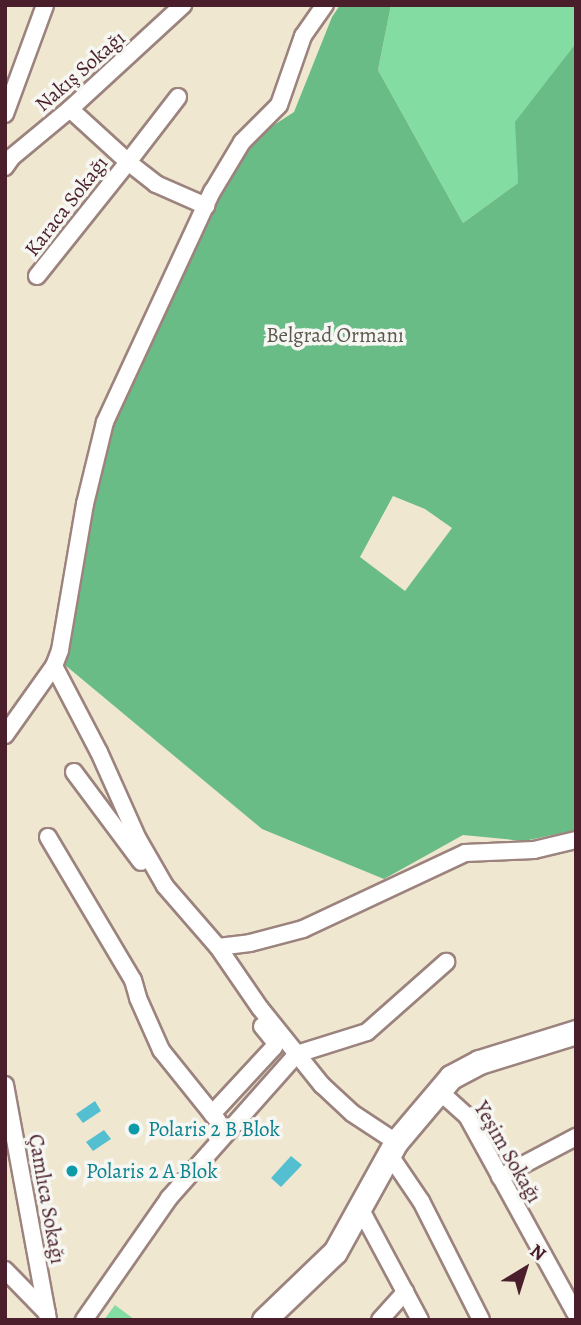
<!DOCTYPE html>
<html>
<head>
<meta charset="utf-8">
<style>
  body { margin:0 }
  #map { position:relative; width:581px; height:1325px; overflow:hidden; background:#efe7d0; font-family:Alegreya,serif }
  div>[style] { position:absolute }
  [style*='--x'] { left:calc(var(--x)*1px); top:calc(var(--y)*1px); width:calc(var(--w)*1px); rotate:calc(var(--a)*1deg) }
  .green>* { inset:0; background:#83dca1 }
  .forest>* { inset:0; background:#6abc87 }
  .water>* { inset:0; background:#54bfd0 }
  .roads { filter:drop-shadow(2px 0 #9c837e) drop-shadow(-2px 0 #9c837e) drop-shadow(0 2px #9c837e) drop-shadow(0 -2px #9c837e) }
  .minor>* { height:16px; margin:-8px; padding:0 8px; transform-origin:8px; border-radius:8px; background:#fff }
  .secondary>* { height:23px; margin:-11.5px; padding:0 11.5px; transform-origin:11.5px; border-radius:11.5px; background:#fff }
  .dots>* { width:19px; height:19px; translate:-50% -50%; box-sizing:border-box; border:4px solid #f6f6f2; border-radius:50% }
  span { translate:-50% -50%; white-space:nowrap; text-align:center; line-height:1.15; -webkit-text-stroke:7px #f6f6f2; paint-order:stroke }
  .street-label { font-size:21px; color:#4a1f2b }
  .park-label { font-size:21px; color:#5b584e }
  .culture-label { font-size:21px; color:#0d838f }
  .left { translate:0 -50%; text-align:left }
  .frame { position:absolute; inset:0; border:7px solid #4a1f2b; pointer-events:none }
  .north { position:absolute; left:490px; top:1234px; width:70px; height:70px; -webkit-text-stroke:5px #f6f6f2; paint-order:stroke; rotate:38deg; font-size:19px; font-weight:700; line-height:28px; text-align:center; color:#4a1f2b }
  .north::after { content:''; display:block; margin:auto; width:24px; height:32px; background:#4a1f2b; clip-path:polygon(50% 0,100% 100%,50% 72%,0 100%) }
</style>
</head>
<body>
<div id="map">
  <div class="green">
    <div style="clip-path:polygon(391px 5px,576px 5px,576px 43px,516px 122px,518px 183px,463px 223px,378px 70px)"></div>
    <div style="clip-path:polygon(115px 1305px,135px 1320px,104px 1320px)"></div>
  </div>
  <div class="forest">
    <div style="clip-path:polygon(evenodd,340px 5px,391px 5px,378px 70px,463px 223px,518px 183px,515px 122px,576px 43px,576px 830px,524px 841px,463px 835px,384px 879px,262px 829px,65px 665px,74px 554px,112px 418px,198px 224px,248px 142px,294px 112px,332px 17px,340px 5px,393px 496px,425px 509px,452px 528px,405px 591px,360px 557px,393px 496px)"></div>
  </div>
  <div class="water">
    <div style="clip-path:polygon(95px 1101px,101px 1111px,83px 1123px,76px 1114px)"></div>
    <div style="clip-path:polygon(104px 1130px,111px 1139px,93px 1151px,86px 1142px)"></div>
    <div style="clip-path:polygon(291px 1156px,302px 1165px,281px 1187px,271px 1178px)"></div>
  </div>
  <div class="roads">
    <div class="minor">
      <div style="--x:70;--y:109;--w:79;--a:42.4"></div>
      <div style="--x:128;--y:162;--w:82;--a:-52.4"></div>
      <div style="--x:5;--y:114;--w:116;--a:-69.8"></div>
      <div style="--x:5;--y:167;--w:12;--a:-55"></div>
      <div style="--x:12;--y:157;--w:75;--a:-39.6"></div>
      <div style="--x:70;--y:109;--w:154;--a:-42.6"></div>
      <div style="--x:37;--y:276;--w:146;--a:-51.4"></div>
      <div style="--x:128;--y:162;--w:36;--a:38"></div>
      <div style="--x:156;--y:184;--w:55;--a:23.7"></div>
      <div style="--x:54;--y:666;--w:97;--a:62.4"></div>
      <div style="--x:99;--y:752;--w:95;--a:65.9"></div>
      <div style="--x:138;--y:839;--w:54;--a:60.1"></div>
      <div style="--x:165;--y:886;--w:81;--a:49"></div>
      <div style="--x:218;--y:947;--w:74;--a:55.5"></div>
      <div style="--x:260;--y:1008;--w:99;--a:51.2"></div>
      <div style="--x:322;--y:1085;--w:41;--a:43"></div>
      <div style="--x:352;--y:1113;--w:53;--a:33.4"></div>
      <div style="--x:5;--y:735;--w:85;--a:-54.6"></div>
      <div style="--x:54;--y:666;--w:17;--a:-69"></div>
      <div style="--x:60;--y:650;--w:148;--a:-80.3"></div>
      <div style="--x:85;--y:504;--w:84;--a:-76.3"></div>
      <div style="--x:105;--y:422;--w:254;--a:-65.1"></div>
      <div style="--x:212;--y:192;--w:58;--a:-59"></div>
      <div style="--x:242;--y:142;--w:52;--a:-45"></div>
      <div style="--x:279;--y:105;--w:73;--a:-70.8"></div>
      <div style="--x:303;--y:36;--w:38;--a:-55"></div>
      <div style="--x:74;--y:772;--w:112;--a:53.3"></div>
      <div style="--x:48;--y:837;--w:166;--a:59.3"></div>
      <div style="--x:133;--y:980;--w:19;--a:74"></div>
      <div style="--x:138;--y:998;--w:57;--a:66.1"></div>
      <div style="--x:161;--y:1050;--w:91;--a:51.2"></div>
      <div style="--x:218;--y:947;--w:32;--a:-7"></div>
      <div style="--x:250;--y:943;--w:55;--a:-14.8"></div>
      <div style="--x:303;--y:929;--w:179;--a:-25.1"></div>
      <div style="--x:465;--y:853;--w:69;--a:-2.5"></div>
      <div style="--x:534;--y:850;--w:43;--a:-13.4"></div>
      <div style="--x:5;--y:1085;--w:239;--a:79.6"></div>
      <div style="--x:438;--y:1090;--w:39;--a:42"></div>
      <div style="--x:467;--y:1116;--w:226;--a:61.2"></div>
      <div style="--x:212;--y:1114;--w:91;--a:-47.2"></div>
      <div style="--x:274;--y:1047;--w:6;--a:-90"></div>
      <div style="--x:274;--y:1041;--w:19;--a:-129"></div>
      <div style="--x:389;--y:1154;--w:57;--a:55.8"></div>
      <div style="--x:421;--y:1201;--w:133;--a:63.2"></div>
      <div style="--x:500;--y:1177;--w:86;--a:-27.8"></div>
      <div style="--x:360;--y:1208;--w:127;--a:61.8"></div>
      <div style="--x:5;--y:1270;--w:60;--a:45.7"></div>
      <div style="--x:84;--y:1320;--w:149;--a:-55.1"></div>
      <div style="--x:169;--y:1198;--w:193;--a:-48.4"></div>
      <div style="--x:297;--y:1054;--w:73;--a:-17.4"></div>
      <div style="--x:367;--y:1032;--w:106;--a:-41.5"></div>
      <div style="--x:380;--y:1320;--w:38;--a:-48"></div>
    </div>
    <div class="secondary">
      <div style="--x:264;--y:1320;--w:98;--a:-43.8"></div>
      <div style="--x:335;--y:1252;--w:126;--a:-61"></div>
      <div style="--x:396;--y:1142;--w:85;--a:-49.8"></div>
      <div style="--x:451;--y:1077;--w:32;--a:-28"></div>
      <div style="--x:479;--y:1062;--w:102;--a:-17.2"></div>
    </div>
  </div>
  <div class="dots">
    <div style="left:134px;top:1129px;background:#0f9aa8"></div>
    <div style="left:72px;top:1171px;background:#0f9aa8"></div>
  </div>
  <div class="street-label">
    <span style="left:80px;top:71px;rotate:-41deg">Nakış Sokağı</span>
    <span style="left:66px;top:206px;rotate:-52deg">Karaca Sokağı</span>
    <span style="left:508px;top:1152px;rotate:60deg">Yeşim Sokağı</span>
    <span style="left:47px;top:1199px;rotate:80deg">Çamlıca Sokağı</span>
  </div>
  <div class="park-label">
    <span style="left:335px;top:335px">Belgrad Ormanı</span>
  </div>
  <div class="culture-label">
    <span class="left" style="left:148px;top:1129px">Polaris 2 B Blok</span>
    <span class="left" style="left:86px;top:1171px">Polaris 2 A Blok</span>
  </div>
  <div class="frame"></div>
  <div class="north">N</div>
</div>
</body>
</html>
